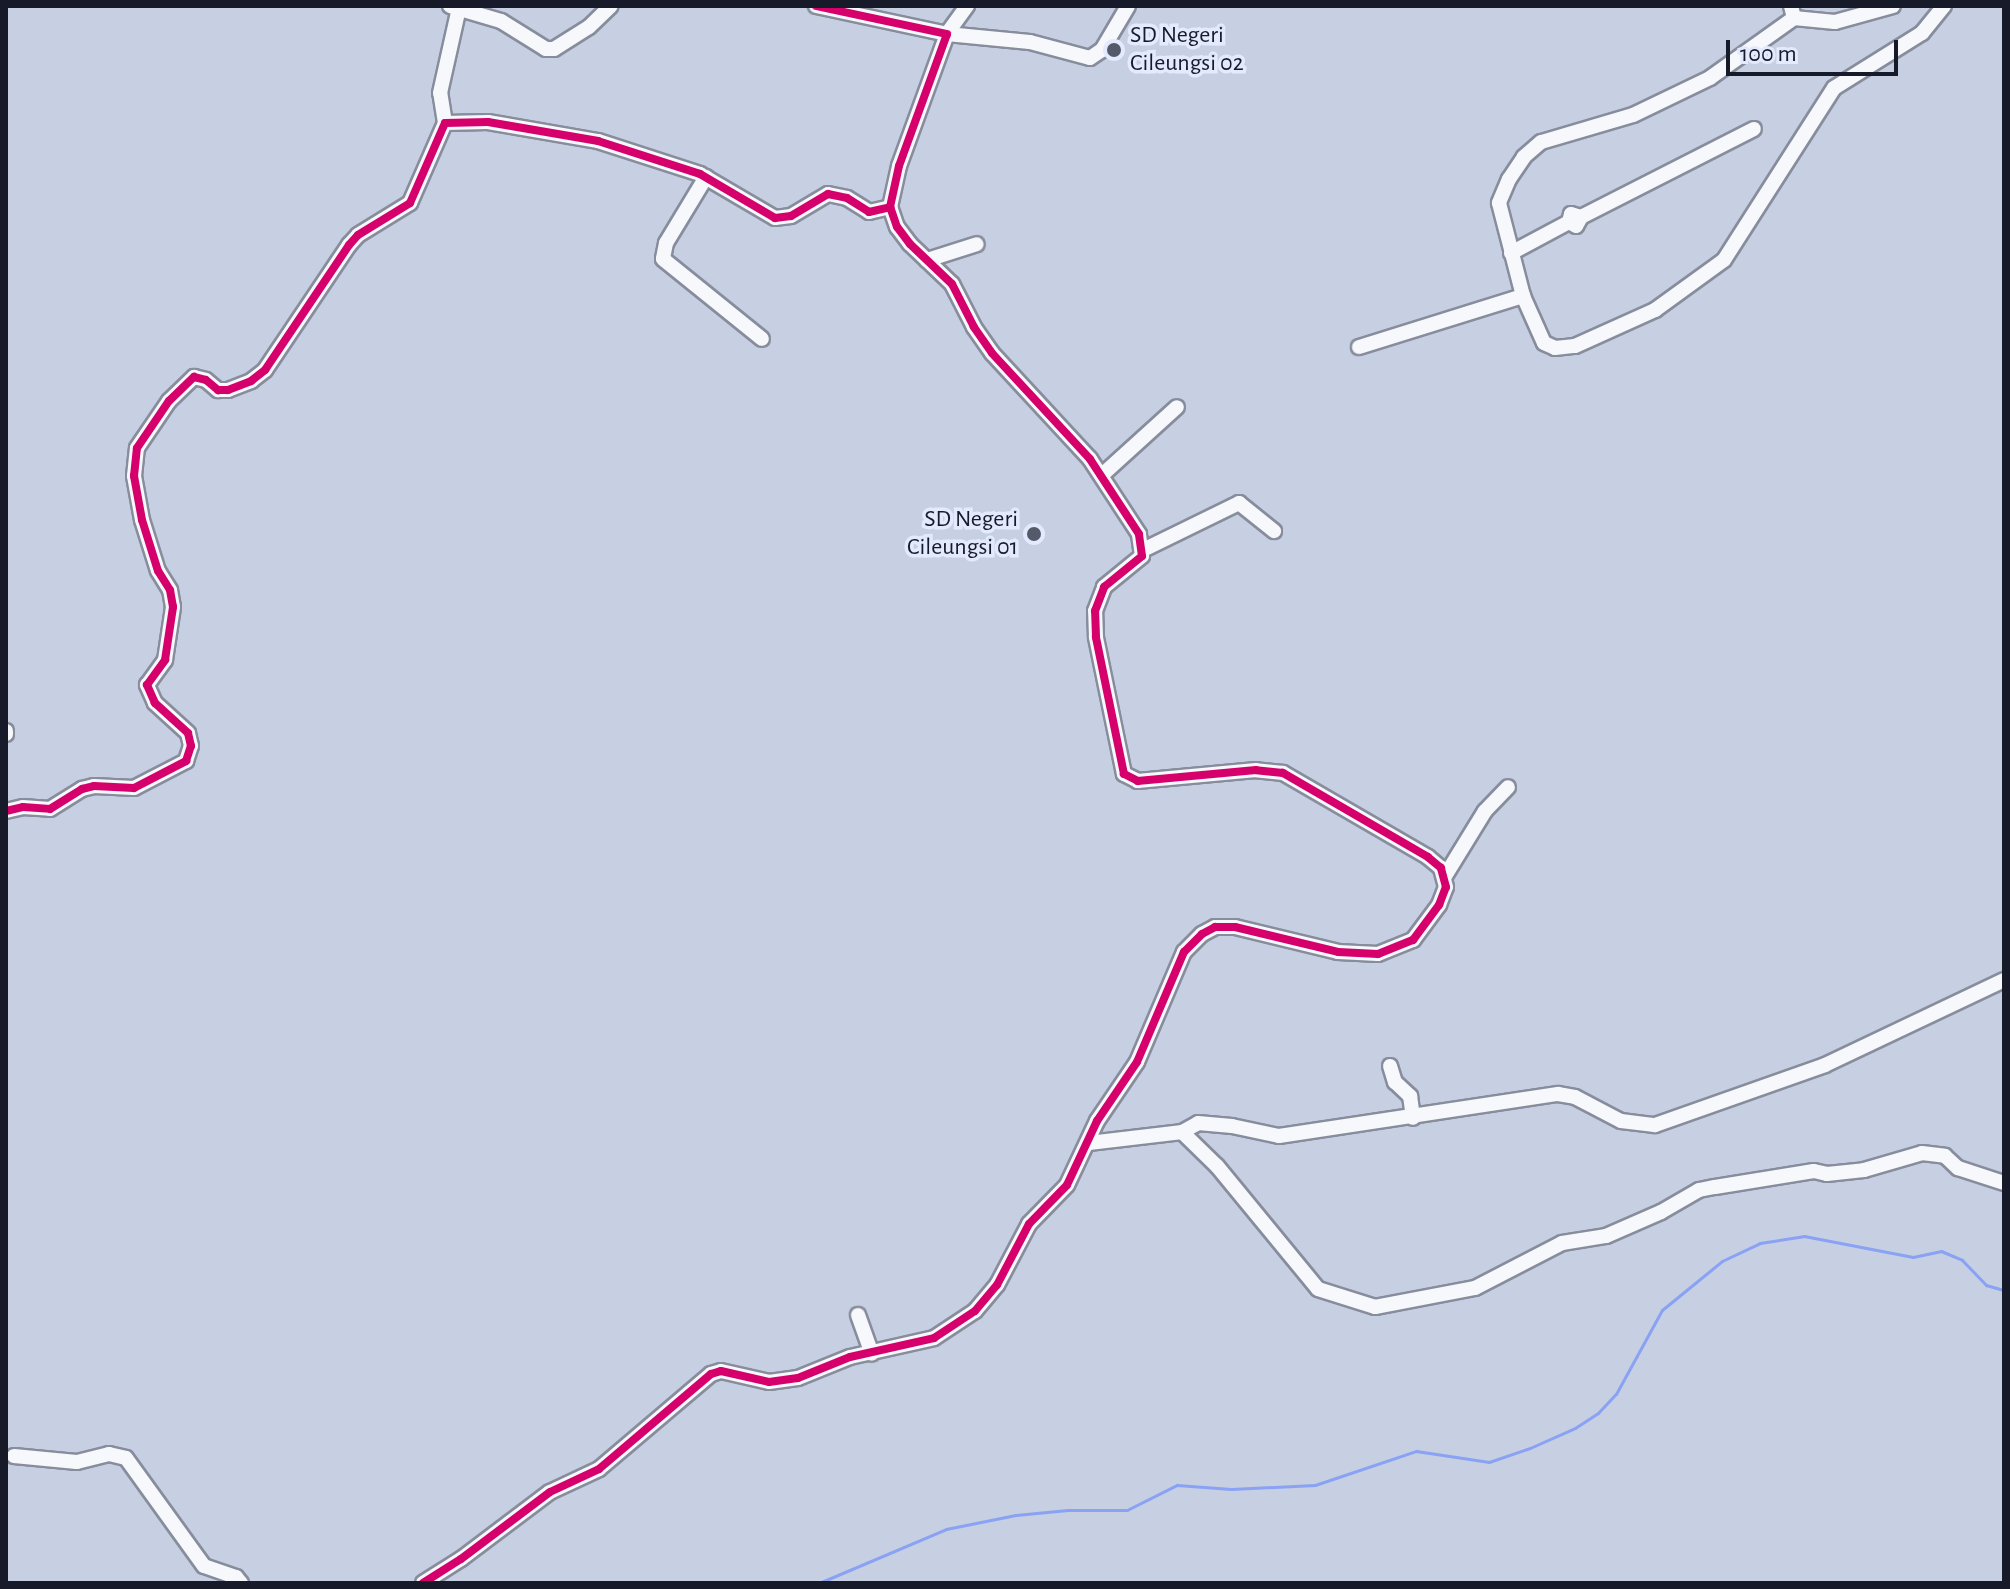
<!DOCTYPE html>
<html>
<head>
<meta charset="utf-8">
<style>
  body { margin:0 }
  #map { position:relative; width:2010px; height:1589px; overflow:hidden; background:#c7cfe3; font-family:"Alegreya Sans",sans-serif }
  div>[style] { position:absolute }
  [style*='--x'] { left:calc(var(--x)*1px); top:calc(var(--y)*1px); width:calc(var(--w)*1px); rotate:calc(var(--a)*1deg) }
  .stream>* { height:3px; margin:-1.5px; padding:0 1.5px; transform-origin:1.5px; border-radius:1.5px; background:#8aa2f3 }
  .roads { filter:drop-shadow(2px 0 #878d9c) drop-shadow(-2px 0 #878d9c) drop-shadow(0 2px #878d9c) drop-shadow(0 -2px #878d9c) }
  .street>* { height:14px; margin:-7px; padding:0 7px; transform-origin:7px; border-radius:7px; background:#f7f8fb }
  .cycleway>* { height:8px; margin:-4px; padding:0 4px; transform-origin:4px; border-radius:4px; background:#d6006c }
  .dots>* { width:22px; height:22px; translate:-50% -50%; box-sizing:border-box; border:4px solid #e3eafe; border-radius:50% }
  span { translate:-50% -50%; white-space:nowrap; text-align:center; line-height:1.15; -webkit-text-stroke:7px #e3eafe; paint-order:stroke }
  .poi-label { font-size:24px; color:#171b29 }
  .left { translate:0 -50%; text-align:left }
  .right { translate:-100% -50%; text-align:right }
  .frame { position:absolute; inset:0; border:8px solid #171b29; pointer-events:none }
  .scale { position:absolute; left:1726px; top:40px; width:172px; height:36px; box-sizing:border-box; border:4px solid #171b29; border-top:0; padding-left:10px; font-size:24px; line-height:28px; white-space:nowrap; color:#171b29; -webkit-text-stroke:6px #e3eafe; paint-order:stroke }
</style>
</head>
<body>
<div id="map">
  <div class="stream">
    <div style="--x:579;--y:1583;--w:15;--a:0"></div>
    <div style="--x:819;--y:1583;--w:138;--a:-23"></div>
    <div style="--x:946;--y:1529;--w:71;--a:-11.3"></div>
    <div style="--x:1016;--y:1515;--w:52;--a:-5.5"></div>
    <div style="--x:1068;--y:1510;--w:59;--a:0"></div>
    <div style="--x:1127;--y:1510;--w:56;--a:-26.6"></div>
    <div style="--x:1177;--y:1485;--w:54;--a:4.2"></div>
    <div style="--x:1231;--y:1489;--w:84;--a:-2.7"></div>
    <div style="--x:1315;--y:1485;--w:107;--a:-18.6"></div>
    <div style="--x:1416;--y:1451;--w:74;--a:8.6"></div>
    <div style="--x:1489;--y:1462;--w:43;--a:-18.9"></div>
    <div style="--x:1530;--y:1448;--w:49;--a:-24"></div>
    <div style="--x:1575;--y:1428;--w:27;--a:-33"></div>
    <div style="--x:1598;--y:1413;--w:26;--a:-47"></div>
    <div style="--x:1616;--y:1394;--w:96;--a:-61.3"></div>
    <div style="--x:1662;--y:1310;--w:77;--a:-39.2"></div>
    <div style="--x:1722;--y:1261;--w:42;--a:-25.3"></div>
    <div style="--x:1760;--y:1243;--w:45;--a:-9"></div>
    <div style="--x:1804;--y:1236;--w:111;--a:10.9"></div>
    <div style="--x:1913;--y:1257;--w:29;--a:-12"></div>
    <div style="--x:1941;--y:1251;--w:23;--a:23"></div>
    <div style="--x:1962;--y:1260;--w:35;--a:46"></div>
    <div style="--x:1986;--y:1285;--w:19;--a:16"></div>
  </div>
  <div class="roads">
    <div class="street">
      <div style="--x:450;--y:6;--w:53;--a:16.4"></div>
      <div style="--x:501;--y:21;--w:53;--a:31.9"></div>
      <div style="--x:546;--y:49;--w:8;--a:0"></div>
      <div style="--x:554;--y:49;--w:41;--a:-32.2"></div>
      <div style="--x:589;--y:27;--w:30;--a:-44"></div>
      <div style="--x:967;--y:6;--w:34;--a:126"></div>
      <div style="--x:947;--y:34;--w:83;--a:5.5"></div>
      <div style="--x:1030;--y:42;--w:62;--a:14.9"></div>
      <div style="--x:1090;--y:58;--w:14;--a:-34"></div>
      <div style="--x:1102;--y:50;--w:51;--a:-59.4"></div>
      <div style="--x:1791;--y:6;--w:12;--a:76"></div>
      <div style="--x:1794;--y:18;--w:41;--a:5.6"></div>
      <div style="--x:1835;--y:22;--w:60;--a:-15.4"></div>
      <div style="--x:1794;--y:18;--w:103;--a:144.5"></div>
      <div style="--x:1710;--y:78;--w:85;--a:154.3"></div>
      <div style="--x:1633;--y:115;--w:96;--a:163.6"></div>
      <div style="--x:1541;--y:142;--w:23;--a:139"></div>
      <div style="--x:1524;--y:157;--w:27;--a:124"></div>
      <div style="--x:1509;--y:179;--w:26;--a:113"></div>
      <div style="--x:1499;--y:203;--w:96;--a:75.5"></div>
      <div style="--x:1523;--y:296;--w:51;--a:65.9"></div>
      <div style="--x:1544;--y:343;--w:12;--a:24"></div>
      <div style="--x:1555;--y:348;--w:20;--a:-6"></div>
      <div style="--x:1575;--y:346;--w:88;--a:-24.2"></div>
      <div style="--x:1655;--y:310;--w:85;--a:-35.9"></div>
      <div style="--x:1724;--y:260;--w:204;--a:-57.4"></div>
      <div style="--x:1834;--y:88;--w:104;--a:-32"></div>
      <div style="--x:1922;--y:33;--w:35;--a:-51"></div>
      <div style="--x:445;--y:123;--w:30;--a:-99"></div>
      <div style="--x:440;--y:93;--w:87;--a:-77.4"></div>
      <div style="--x:706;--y:177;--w:77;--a:121.2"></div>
      <div style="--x:666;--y:243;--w:16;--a:101"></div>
      <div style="--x:663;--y:259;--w:127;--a:38.9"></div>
      <div style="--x:1581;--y:217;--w:194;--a:-27"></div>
      <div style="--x:1511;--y:253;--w:66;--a:-28.1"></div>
      <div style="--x:1569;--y:222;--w:8;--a:-76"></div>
      <div style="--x:1571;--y:214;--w:10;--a:17"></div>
      <div style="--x:1581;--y:217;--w:10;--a:119"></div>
      <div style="--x:1576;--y:226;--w:8;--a:-150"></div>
      <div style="--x:927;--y:260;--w:52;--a:-17.7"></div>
      <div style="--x:1359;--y:347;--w:172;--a:-17.3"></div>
      <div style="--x:1102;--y:475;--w:101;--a:-42.2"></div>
      <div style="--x:1143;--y:550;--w:107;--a:-26.1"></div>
      <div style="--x:1239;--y:503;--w:45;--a:38.7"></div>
      <div style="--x:6;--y:731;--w:3;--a:90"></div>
      <div style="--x:6;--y:811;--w:17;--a:-13"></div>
      <div style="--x:23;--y:807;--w:27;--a:4"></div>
      <div style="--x:50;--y:809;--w:38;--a:-32"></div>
      <div style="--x:82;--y:789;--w:12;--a:-14"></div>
      <div style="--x:94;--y:786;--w:40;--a:2.9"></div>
      <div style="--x:134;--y:788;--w:59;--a:-27.4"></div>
      <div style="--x:186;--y:761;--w:16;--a:-72"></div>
      <div style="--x:191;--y:746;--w:13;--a:-103"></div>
      <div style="--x:188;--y:733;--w:45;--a:-137.7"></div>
      <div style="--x:155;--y:703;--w:20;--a:-114"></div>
      <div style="--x:147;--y:685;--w:31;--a:-54"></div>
      <div style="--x:165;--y:660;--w:54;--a:-81.4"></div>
      <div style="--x:173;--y:607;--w:17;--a:-100"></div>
      <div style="--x:170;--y:590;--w:22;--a:-122"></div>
      <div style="--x:158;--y:571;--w:53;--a:-107.4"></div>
      <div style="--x:142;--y:520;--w:45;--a:-100.3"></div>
      <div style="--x:134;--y:476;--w:28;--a:-84"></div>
      <div style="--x:137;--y:448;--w:57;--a:-55.8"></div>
      <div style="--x:169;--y:401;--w:35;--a:-44"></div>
      <div style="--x:194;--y:377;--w:12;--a:14"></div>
      <div style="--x:206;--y:380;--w:16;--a:40"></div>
      <div style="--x:218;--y:390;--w:10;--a:0"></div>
      <div style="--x:228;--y:390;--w:25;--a:-21"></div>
      <div style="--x:251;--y:381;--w:18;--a:-38"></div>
      <div style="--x:265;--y:370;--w:151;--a:-56.1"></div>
      <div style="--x:349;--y:245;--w:13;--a:-48"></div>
      <div style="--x:358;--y:235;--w:61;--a:-31.6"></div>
      <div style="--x:410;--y:203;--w:87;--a:-66.4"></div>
      <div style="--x:445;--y:123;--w:43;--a:-1.3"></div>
      <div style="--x:488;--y:122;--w:112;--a:9.8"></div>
      <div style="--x:598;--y:141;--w:107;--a:17.9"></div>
      <div style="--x:700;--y:174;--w:87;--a:30.4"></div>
      <div style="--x:775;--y:218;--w:16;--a:-7"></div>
      <div style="--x:791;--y:216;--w:43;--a:-30.7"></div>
      <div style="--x:828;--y:194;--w:19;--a:12"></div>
      <div style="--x:847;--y:198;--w:26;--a:32"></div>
      <div style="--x:869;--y:212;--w:22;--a:-13"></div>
      <div style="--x:1445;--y:876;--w:76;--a:-58.4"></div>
      <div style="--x:1485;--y:811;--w:33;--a:-46"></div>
      <div style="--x:1390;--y:1066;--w:17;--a:73"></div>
      <div style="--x:1395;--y:1082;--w:21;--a:43"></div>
      <div style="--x:1410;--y:1096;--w:22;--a:82"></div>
      <div style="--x:1182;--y:1132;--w:49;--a:44.2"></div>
      <div style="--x:1217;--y:1166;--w:159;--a:50.6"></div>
      <div style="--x:1318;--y:1289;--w:60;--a:17.5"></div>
      <div style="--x:1375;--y:1307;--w:102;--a:-10.8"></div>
      <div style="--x:1475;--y:1288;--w:98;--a:-27.3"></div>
      <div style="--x:1562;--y:1243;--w:45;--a:-9"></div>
      <div style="--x:1606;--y:1236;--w:60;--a:-23.6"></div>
      <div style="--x:1661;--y:1212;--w:44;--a:-30.1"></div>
      <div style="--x:1699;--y:1190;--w:16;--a:-11"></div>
      <div style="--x:1715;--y:1187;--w:100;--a:-9.2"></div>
      <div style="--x:1814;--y:1171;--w:13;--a:13"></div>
      <div style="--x:1827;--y:1174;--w:37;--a:-6"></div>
      <div style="--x:1864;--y:1170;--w:60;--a:-16.3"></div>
      <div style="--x:1922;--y:1153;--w:23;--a:7"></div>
      <div style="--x:1945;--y:1156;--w:18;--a:43"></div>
      <div style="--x:1958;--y:1168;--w:48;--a:18.1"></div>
      <div style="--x:1089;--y:1143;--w:94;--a:-6.7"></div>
      <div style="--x:1182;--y:1132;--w:18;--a:-29"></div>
      <div style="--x:1198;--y:1123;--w:34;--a:5"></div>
      <div style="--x:1232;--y:1126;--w:48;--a:12"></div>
      <div style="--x:1279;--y:1136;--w:282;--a:-8.6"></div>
      <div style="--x:1558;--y:1094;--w:17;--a:10"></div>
      <div style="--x:1575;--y:1097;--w:52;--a:27.6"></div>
      <div style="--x:1621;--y:1121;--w:34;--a:7"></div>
      <div style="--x:1655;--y:1125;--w:180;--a:-19.4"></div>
      <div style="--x:1825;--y:1065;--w:198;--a:-25.4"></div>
      <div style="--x:858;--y:1315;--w:41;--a:70.3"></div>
      <div style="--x:14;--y:1456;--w:63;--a:5.4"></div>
      <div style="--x:77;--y:1462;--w:33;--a:-14"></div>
      <div style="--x:109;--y:1454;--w:17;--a:13"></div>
      <div style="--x:126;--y:1458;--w:133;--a:54.2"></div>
      <div style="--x:204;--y:1566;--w:34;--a:19"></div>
      <div style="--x:236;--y:1577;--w:8;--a:50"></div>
      <div style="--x:423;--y:1583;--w:45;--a:-32.3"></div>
      <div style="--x:461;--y:1559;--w:111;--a:-37"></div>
      <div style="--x:550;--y:1492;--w:54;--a:-25.1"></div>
      <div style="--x:599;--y:1469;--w:147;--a:-40.3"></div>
      <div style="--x:711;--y:1374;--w:10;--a:-17"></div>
      <div style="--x:721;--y:1371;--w:49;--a:12.9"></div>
      <div style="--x:769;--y:1382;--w:29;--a:-8"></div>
      <div style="--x:798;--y:1378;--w:56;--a:-22"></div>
      <div style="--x:850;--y:1357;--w:86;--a:-12.7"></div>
      <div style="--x:934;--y:1338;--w:49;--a:-33.4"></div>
      <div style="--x:975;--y:1311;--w:34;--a:-50"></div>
      <div style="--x:997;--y:1285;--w:69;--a:-62.3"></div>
      <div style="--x:1029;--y:1224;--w:54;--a:-45.7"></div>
      <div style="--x:1067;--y:1185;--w:71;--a:-64.9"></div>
      <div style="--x:1097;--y:1121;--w:71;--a:-55.9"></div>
      <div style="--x:1137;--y:1062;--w:120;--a:-66.9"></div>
      <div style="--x:1184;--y:952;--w:25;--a:-45"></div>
      <div style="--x:1202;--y:934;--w:15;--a:-28"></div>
      <div style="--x:1215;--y:927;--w:20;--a:0"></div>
      <div style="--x:1235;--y:927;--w:106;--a:13.6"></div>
      <div style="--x:1338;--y:952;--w:40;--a:2.9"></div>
      <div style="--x:1378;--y:954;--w:38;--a:-22"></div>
      <div style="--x:1413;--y:940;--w:44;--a:-53.4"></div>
      <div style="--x:1439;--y:905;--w:19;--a:-69"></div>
      <div style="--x:1446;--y:887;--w:20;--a:-105"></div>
      <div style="--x:1441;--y:868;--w:17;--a:-140"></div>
      <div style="--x:1428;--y:857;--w:168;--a:-149.9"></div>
      <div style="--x:1283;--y:773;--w:27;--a:-174"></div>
      <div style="--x:1256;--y:770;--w:119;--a:174.7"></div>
      <div style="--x:1138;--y:781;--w:16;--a:-153"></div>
      <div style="--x:1124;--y:774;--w:140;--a:-101.6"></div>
      <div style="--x:1096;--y:637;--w:26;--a:-92"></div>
      <div style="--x:1095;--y:611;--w:26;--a:-69"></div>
      <div style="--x:1104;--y:587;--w:49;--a:-39.2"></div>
      <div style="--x:1142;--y:556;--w:22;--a:-98"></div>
      <div style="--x:1139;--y:534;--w:90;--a:-123.2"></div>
      <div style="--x:1090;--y:459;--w:144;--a:-132.8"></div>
      <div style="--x:992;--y:353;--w:32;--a:-125"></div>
      <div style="--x:974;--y:327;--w:48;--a:-117.1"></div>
      <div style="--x:952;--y:284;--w:58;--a:-136.4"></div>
      <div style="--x:910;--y:244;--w:21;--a:-127"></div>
      <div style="--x:897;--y:227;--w:21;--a:-109"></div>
      <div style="--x:890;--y:207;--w:42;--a:-77.6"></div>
      <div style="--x:899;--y:166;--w:140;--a:-70"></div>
      <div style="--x:947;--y:34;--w:134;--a:-167.9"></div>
    </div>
  </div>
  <div class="cycleway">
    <div style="--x:6;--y:811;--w:17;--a:-13"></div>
    <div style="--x:23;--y:807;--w:27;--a:4"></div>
    <div style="--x:50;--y:809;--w:38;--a:-32"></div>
    <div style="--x:82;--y:789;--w:12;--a:-14"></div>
    <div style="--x:94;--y:786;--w:40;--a:2.9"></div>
    <div style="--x:134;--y:788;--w:59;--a:-27.4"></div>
    <div style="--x:186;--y:761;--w:16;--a:-72"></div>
    <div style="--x:191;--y:746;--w:13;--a:-103"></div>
    <div style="--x:188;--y:733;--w:45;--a:-137.7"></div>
    <div style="--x:155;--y:703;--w:20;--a:-114"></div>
    <div style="--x:147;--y:685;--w:31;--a:-54"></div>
    <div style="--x:165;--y:660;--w:54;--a:-81.4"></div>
    <div style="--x:173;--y:607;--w:17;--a:-100"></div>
    <div style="--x:170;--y:590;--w:22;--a:-122"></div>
    <div style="--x:158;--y:571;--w:53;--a:-107.4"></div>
    <div style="--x:142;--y:520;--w:45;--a:-100.3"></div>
    <div style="--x:134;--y:476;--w:28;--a:-84"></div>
    <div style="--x:137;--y:448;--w:57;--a:-55.8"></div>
    <div style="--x:169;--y:401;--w:35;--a:-44"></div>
    <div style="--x:194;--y:377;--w:12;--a:14"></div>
    <div style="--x:206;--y:380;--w:16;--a:40"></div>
    <div style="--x:218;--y:390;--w:10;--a:0"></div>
    <div style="--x:228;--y:390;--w:25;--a:-21"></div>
    <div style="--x:251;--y:381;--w:18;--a:-38"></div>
    <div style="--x:265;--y:370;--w:151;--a:-56.1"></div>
    <div style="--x:349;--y:245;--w:13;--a:-48"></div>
    <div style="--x:358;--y:235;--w:61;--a:-31.6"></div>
    <div style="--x:410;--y:203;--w:87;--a:-66.4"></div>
    <div style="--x:445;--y:123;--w:43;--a:-1.3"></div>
    <div style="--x:488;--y:122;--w:112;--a:9.8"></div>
    <div style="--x:598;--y:141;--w:107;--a:17.9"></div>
    <div style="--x:700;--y:174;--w:87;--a:30.4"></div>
    <div style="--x:775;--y:218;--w:16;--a:-7"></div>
    <div style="--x:791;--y:216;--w:43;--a:-30.7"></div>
    <div style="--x:828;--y:194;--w:19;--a:12"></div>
    <div style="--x:847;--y:198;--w:26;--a:32"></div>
    <div style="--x:869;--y:212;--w:22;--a:-13"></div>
    <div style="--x:423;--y:1583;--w:45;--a:-32.3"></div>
    <div style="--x:461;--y:1559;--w:111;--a:-37"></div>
    <div style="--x:550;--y:1492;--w:54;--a:-25.1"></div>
    <div style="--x:599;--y:1469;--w:147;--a:-40.3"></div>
    <div style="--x:711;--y:1374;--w:10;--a:-17"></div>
    <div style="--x:721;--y:1371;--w:49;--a:12.9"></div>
    <div style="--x:769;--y:1382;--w:29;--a:-8"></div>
    <div style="--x:798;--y:1378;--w:56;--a:-22"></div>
    <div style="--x:850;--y:1357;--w:86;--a:-12.7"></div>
    <div style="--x:934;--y:1338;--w:49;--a:-33.4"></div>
    <div style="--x:975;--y:1311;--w:34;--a:-50"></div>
    <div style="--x:997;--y:1285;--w:69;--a:-62.3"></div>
    <div style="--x:1029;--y:1224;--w:54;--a:-45.7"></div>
    <div style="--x:1067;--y:1185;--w:71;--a:-64.9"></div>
    <div style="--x:1097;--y:1121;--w:71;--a:-55.9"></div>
    <div style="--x:1137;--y:1062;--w:120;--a:-66.9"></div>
    <div style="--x:1184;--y:952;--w:25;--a:-45"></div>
    <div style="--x:1202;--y:934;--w:15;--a:-28"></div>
    <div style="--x:1215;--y:927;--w:20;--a:0"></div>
    <div style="--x:1235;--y:927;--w:106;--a:13.6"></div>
    <div style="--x:1338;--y:952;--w:40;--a:2.9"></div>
    <div style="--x:1378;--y:954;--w:38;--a:-22"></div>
    <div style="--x:1413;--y:940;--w:44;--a:-53.4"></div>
    <div style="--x:1439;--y:905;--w:19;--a:-69"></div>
    <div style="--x:1446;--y:887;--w:20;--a:-105"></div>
    <div style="--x:1441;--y:868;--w:17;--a:-140"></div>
    <div style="--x:1428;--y:857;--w:168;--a:-149.9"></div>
    <div style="--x:1283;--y:773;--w:27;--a:-174"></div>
    <div style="--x:1256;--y:770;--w:119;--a:174.7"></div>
    <div style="--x:1138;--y:781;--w:16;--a:-153"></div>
    <div style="--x:1124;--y:774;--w:140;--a:-101.6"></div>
    <div style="--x:1096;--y:637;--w:26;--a:-92"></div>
    <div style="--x:1095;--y:611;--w:26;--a:-69"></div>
    <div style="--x:1104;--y:587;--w:49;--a:-39.2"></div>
    <div style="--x:1142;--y:556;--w:22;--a:-98"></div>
    <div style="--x:1139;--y:534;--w:90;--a:-123.2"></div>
    <div style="--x:1090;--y:459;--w:144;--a:-132.8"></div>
    <div style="--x:992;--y:353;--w:32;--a:-125"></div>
    <div style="--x:974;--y:327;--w:48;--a:-117.1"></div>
    <div style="--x:952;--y:284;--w:58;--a:-136.4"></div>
    <div style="--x:910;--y:244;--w:21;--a:-127"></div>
    <div style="--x:897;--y:227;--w:21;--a:-109"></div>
    <div style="--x:890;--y:207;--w:42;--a:-77.6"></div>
    <div style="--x:899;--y:166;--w:140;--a:-70"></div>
    <div style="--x:947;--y:34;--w:134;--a:-167.9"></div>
  </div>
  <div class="dots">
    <div style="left:1114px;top:50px;background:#555a6a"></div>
    <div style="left:1034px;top:534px;background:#555a6a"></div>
  </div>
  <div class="poi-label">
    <span class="left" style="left:1130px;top:50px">SD Negeri<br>Cileungsi 02</span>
    <span class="right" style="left:1018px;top:534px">SD Negeri<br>Cileungsi 01</span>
  </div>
  <div class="frame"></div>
  <div class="scale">100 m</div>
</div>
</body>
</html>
